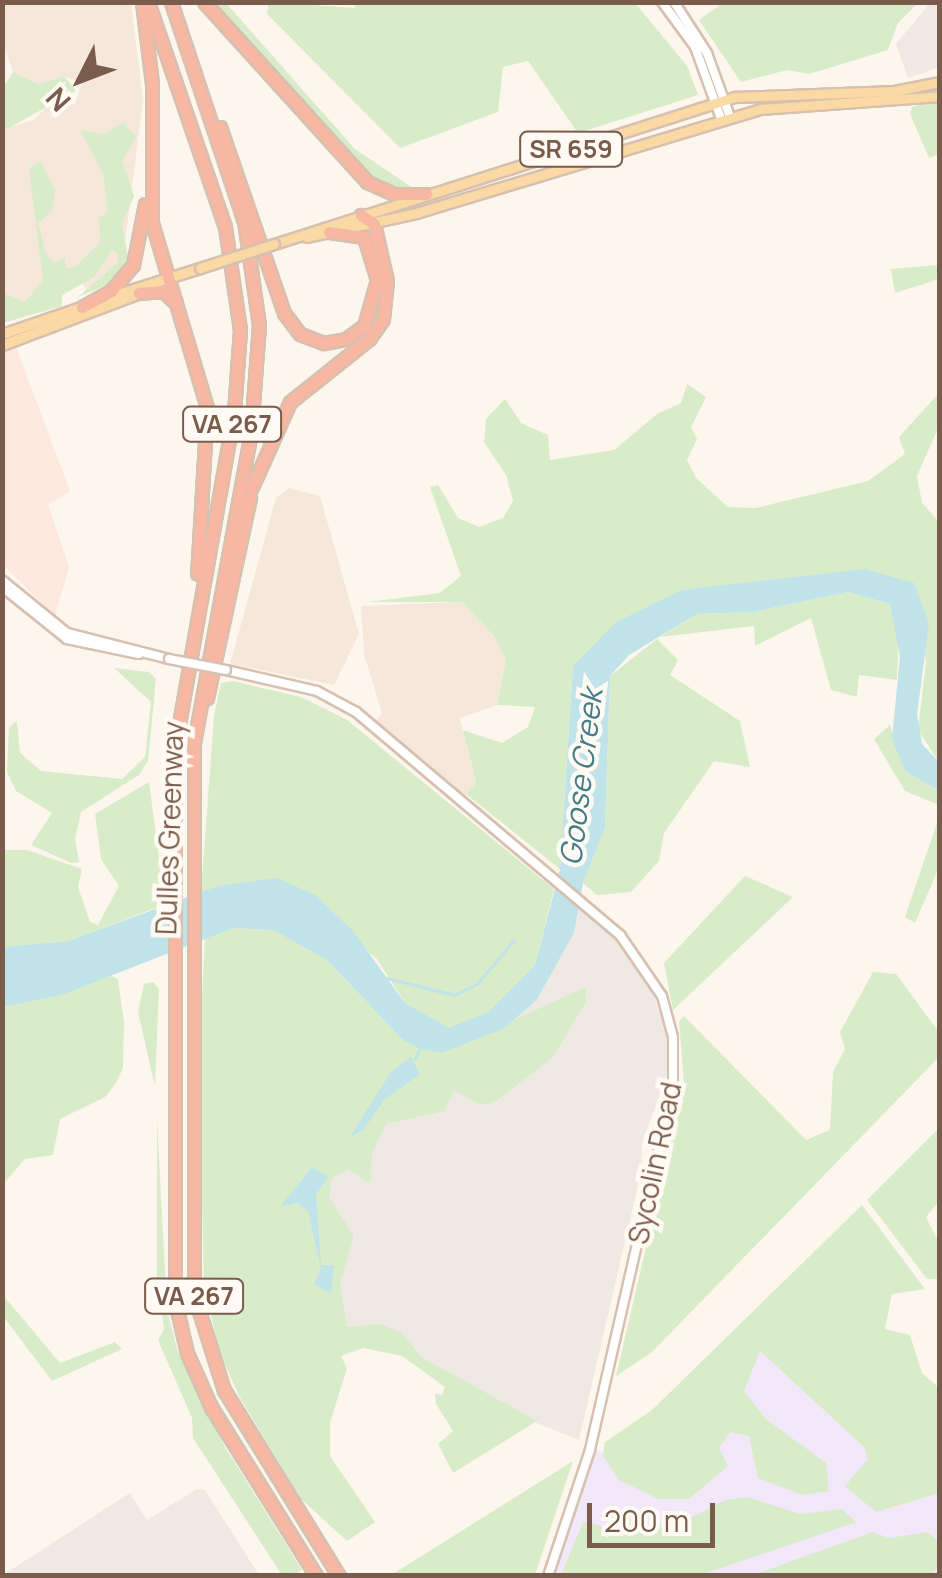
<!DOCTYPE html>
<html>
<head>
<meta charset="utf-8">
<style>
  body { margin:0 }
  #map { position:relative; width:942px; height:1578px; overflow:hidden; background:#fdf6ec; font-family:Manrope,sans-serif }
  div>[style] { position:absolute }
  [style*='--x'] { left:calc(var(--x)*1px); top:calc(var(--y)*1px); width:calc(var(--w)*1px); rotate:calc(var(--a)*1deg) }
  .residential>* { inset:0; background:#f5e8da }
  .commercial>* { inset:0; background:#fde8e0 }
  .industrial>* { inset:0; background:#efe9e4 }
  .education>* { inset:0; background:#f3e8fa }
  .green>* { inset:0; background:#d8ecc9 }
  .water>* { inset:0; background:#bfe3e8 }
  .stream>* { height:2.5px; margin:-1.25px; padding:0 1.25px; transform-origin:1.25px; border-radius:1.25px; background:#bfe3e8 }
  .roads { filter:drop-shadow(2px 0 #d6c0b0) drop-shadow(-2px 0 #d6c0b0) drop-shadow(0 2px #d6c0b0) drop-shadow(0 -2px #d6c0b0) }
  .secondary>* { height:8px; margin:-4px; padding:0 4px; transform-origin:4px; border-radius:4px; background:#fff }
  .primary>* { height:9px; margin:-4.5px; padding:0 4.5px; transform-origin:4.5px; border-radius:4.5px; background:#fbd9a5 }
  .highway>* { height:11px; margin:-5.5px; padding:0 5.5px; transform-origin:5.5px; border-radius:5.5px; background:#f7b7a3 }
  .bridges { filter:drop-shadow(2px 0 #d6c0b0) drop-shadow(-2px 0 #d6c0b0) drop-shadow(0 2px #d6c0b0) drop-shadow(0 -2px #d6c0b0) }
  .secondary-bridge>* { height:8px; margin:-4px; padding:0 4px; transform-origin:4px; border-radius:4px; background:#fff }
  .primary-bridge>* { height:9px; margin:-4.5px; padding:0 4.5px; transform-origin:4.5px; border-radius:4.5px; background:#fbd9a5 }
  span { translate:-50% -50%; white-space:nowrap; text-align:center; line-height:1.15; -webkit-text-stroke:9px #fffaf3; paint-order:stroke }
  .shield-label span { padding:2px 8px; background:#fffaf3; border:2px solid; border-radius:8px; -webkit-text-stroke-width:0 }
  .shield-label { font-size:25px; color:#7a5c4d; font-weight:700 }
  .street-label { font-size:28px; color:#7a5c4d }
  .water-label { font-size:30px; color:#437c86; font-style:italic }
  .frame { position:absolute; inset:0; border:5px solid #7a5c4d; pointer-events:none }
  .north { position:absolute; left:30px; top:30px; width:100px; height:100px; -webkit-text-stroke:8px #fffaf3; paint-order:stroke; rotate:228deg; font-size:28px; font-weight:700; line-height:40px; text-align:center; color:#7a5c4d }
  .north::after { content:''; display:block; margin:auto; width:35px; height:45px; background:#7a5c4d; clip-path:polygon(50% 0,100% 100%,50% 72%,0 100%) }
  .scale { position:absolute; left:587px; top:1503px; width:128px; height:45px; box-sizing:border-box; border:5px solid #7a5c4d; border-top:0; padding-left:12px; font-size:30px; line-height:35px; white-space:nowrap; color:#7a5c4d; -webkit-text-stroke:8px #fffaf3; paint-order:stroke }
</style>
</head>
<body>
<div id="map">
  <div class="residential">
    <div style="clip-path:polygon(3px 3px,131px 3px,143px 100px,123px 258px,86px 290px,80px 278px,3px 312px,3px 129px,34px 120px,57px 96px,74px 105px,82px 83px,64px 76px,38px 84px,13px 72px,3px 43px)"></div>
    <div style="clip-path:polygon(289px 488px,320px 496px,359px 634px,334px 685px,230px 664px,276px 498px)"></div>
    <div style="clip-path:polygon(462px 602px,495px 637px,506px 660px,497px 705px,460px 718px,476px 782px,463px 798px,375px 722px,382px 713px,364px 654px,361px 606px)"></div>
  </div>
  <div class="commercial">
    <div style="clip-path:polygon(16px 347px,70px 491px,48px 505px,69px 567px,55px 616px,3px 565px,3px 352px)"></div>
  </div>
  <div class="industrial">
    <div style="clip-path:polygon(930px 3px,939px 3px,939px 67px,908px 78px,896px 44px)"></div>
    <div style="clip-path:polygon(579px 905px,624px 944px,647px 978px,668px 1036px,669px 1070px,642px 1143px,641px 1172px,579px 1440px,446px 1386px,403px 1353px,347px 1342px,240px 1398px,219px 1351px,204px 1282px,199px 1065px,205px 937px,418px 1048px,441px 1053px,503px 1029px,536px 1001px,574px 933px)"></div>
    <div style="clip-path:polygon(197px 1489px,205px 1490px,259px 1575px,3px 1575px,130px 1493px,147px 1520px)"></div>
  </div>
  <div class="education">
    <div style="clip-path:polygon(767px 1298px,939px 1464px,939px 1575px,548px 1576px,590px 1450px,703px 1465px)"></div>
  </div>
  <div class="green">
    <div style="clip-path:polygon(269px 2px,354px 8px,357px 2px,635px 3px,687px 66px,698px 95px,578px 133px,528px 61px,503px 67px,498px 112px,400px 148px,267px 14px)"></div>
    <div style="clip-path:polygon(211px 3px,226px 3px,355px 149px,413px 188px,400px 193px,367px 177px)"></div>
    <div style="clip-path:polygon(723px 3px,723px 2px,918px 3px,898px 23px,888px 50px,809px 74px,787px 70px,741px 82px,699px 20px)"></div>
    <div style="clip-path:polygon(13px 72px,38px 84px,64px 76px,76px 91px,3px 131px,3px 88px)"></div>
    <div style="clip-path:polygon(939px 100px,939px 154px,929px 158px,910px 114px,912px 107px)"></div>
    <div style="clip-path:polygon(123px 123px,136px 137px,122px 161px,134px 196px,122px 224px,128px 257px,114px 282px,78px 297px,117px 263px,119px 254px,112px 250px,94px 277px,62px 295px,62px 306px,3px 323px,3px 293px,25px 302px,43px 280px,29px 169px,40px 161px,55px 190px,52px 211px,38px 223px,46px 254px,54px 263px,65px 257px,66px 269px,75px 267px,100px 242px,99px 218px,108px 211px,103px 174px,80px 130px,104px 134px)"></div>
    <div style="clip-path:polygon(939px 265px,939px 279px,895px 293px,891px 269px)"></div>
    <div style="clip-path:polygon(687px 384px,706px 397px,691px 427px,697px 439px,687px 460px,696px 478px,728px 507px,756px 508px,868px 481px,905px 454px,899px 437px,939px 393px,939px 426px,917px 476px,922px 503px,939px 522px,939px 762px,918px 730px,926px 662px,914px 583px,682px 590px,573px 666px,560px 869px,466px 794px,476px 782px,463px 730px,502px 743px,528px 727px,535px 707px,497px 705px,506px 660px,495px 637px,462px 602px,367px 602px,440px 593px,461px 576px,430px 487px,438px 485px,458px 518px,479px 527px,503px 518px,513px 501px,506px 475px,484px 442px,486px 419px,505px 399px,521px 423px,548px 435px,550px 460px,614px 450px,657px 414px,681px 403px)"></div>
    <div style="clip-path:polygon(848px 592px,890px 604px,899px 633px,897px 680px,859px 675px,857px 697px,831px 690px,811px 618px,755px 646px,754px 626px,660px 637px,697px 614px,753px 612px)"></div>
    <div style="clip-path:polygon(657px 639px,678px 660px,670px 675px,740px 721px,750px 767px,714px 761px,664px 833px,659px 861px,631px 892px,597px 895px,583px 883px,605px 828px,610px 676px)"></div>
    <div style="clip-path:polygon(114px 668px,149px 672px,156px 679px,148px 761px,139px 775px,81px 812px,75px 839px,79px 862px,71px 863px,31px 845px,52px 813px,16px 791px,7px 772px,9px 727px,17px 721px,20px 753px,41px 771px,122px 779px,145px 757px,151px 702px)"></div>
    <div style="clip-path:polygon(233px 681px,301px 697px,347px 720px,554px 889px,535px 965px,488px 1012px,449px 1029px,405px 1003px,377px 959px,277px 878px,201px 892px,214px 716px,221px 683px)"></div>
    <div style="clip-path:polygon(890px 725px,905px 771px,939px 791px,939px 805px,905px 791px,874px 739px)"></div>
    <div style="clip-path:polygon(149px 782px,162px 879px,158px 907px,68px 941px,3px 947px,2px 850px,27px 850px,82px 869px,78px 887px,90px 922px,98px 925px,119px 886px,101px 859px,95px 814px)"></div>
    <div style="clip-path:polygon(939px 817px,939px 867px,915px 923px,905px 917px)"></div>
    <div style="clip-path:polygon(745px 876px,793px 897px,673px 1010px,664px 963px)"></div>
    <div style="clip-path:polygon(233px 928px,273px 930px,327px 960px,402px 1039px,441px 1053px,586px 987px,586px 1002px,553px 1057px,496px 1101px,481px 1105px,454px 1090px,444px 1111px,386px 1124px,372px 1154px,370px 1183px,348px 1169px,332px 1178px,329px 1197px,354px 1236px,340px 1284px,347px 1327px,379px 1324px,401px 1332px,421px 1357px,537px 1421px,453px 1473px,438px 1444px,453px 1431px,436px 1404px,435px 1394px,442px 1395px,445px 1387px,402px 1356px,363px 1348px,341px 1356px,347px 1368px,330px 1423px,330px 1456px,375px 1522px,347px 1541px,301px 1499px,240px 1398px,219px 1351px,204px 1282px,199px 1065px,205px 937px)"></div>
    <div style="clip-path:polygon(873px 972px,896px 974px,939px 1032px,939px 1057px,651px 1353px,616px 1376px,684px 1084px,679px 1021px,684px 1016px,806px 1140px,830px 1130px,833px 1072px,845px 1049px,840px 1032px)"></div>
    <div style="clip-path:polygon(111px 976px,118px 979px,124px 1023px,123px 1068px,116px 1083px,105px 1097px,60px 1119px,53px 1155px,25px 1159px,3px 1184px,3px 1007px)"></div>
    <div style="clip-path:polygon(153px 982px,159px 989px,155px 1086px,138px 1012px,144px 984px)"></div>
    <div style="clip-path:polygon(157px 1119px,167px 1310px,178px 1352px,225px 1447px,302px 1570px,293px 1575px,282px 1575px,193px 1438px,192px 1418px,158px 1340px,164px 1329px,157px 1277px)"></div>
    <div style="clip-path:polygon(939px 1128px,939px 1201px,926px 1217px,939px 1243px,939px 1279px,927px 1279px,867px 1200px)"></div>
    <div style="clip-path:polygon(862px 1205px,925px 1289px,892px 1294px,885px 1329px,910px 1335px,922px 1373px,939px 1388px,939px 1493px,876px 1512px,845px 1486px,868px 1459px,864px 1447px,760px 1351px,744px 1391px,766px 1419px,826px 1463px,829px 1491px,802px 1495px,758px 1478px,749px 1436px,730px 1432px,719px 1448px,728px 1466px,689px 1499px,658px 1499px,619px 1480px,603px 1456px,605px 1442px,652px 1410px)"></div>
    <div style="clip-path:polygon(2px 1294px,60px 1363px,115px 1342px,122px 1349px,52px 1381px,3px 1316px)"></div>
    <div style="clip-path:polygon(573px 1461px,535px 1575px,391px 1575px,420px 1557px)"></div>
    <div style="clip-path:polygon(748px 1497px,800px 1514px,842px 1509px,856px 1522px,701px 1575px,561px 1575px,583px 1522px,611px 1528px,625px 1515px,649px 1525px,679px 1524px,725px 1500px)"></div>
    <div style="clip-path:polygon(873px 1532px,889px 1538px,928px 1532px,939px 1542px,939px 1567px,930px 1576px,753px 1575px)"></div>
  </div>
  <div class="water">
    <div style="clip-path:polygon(864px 569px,914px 583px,929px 623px,917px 715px,922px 744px,939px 762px,939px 791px,905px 771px,892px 739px,900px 656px,890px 604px,848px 592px,753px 612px,697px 614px,629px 655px,610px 676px,605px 828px,583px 883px,574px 933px,536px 1001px,503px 1029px,441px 1053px,418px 1048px,402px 1039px,327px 960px,273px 930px,233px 928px,64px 994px,3px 1007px,2px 947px,68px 941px,218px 886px,277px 878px,315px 895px,353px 931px,405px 1003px,449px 1028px,488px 1012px,535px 965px,560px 869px,573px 666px,616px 622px,682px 590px)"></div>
    <div style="clip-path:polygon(411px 1057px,420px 1074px,385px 1099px,363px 1130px,350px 1137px,391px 1072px)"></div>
    <div style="clip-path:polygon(312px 1167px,328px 1177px,316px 1195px,321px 1265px,334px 1265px,331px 1294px,314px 1284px,321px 1269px,308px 1211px,297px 1203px,280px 1207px)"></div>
  </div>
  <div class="stream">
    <div style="--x:387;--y:978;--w:69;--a:14.2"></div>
    <div style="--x:454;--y:995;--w:25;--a:-26"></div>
    <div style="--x:477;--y:984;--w:57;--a:-49.9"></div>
    <div style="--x:415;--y:1059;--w:12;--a:-66"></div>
  </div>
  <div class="roads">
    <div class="secondary">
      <div style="--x:662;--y:2;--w:56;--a:53.7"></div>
      <div style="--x:695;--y:47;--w:77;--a:70.1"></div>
      <div style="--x:674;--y:2;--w:61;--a:57.1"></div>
      <div style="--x:707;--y:53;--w:68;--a:70.2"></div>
      <div style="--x:2;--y:580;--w:84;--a:39.2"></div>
      <div style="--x:67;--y:633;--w:105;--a:14.3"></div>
      <div style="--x:2;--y:587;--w:83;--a:38.7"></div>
      <div style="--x:67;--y:639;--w:73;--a:11.9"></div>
      <div style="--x:226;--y:670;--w:93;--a:13"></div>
      <div style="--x:317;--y:691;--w:44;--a:28.3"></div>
      <div style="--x:356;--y:712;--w:346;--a:40.2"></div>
      <div style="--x:620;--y:935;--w:74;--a:55.5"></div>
      <div style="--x:662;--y:996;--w:42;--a:75"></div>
      <div style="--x:673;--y:1037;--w:50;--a:90"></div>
      <div style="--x:673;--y:1087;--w:372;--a:102.9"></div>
      <div style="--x:590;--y:1450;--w:133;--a:108.4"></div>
    </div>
    <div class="primary">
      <div style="--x:307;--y:237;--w:112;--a:-12.4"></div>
      <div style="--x:416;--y:213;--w:359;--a:-16.8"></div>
      <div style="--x:760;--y:109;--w:180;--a:-4.1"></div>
      <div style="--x:274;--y:244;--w:485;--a:-17.7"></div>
      <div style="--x:736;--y:97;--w:158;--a:-2.2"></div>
      <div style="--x:894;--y:91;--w:47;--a:-11.1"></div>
      <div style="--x:108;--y:297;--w:96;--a:-17.5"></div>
      <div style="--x:2;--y:334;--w:87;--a:-18.9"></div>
      <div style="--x:2;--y:345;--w:150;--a:-20.7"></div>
    </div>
    <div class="highway">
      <div style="--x:142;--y:2;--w:83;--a:83"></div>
      <div style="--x:152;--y:84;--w:139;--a:90"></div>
      <div style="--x:152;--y:223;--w:193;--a:73.4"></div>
      <div style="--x:207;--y:408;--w:166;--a:93.4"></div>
      <div style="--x:148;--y:2;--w:238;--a:71.1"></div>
      <div style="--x:225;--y:227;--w:104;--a:81.7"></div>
      <div style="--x:240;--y:330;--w:82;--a:94.2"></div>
      <div style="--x:234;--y:412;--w:338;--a:100"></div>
      <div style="--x:175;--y:745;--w:556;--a:90"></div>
      <div style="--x:175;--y:1301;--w:53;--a:77"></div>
      <div style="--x:187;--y:1353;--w:59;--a:66"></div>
      <div style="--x:211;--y:1407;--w:199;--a:58.1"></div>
      <div style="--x:171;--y:2;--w:231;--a:71.6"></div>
      <div style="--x:244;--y:221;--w:105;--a:81.8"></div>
      <div style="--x:259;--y:325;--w:107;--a:94.3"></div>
      <div style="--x:251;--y:432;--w:315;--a:100.4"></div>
      <div style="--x:194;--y:742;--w:553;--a:90"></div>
      <div style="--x:194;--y:1295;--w:100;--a:72.5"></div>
      <div style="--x:224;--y:1390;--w:219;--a:58.3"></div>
      <div style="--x:204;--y:2;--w:243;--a:47.8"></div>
      <div style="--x:367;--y:182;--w:30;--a:24"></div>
      <div style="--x:394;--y:194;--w:32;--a:0"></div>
      <div style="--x:220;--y:127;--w:197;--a:71"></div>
      <div style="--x:284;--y:313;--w:26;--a:53"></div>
      <div style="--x:300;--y:334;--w:26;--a:21"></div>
      <div style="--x:324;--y:343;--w:22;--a:-10"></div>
      <div style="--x:346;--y:339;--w:22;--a:-36"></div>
      <div style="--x:364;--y:326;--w:48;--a:-74.2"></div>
      <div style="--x:377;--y:280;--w:45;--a:-106.8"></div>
      <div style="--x:364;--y:237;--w:35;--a:-172"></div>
      <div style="--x:139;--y:293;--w:24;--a:-5"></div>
      <div style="--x:163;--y:291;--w:18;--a:43"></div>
      <div style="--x:82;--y:307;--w:33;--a:-29"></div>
      <div style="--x:111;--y:291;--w:34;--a:-50"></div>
      <div style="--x:133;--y:265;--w:62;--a:-78.9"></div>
      <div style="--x:252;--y:487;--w:93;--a:-65.9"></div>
      <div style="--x:290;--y:402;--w:101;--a:-38.6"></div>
      <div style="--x:369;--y:339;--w:24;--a:-55"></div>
      <div style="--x:383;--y:319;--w:38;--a:-84"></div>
      <div style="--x:387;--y:281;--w:58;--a:-102.8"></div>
      <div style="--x:374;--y:224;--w:16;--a:-145"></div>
      <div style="--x:207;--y:698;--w:205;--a:-77.9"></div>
    </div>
  </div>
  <div class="bridges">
    <div class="secondary-bridge">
      <div style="--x:169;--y:659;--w:58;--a:10.9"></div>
    </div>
    <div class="primary-bridge">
      <div style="--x:200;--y:268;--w:78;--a:-18"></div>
    </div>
  </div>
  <div class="shield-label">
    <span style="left:571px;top:149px">SR 659</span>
    <span style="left:232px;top:424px">VA 267</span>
    <span style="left:194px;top:1296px">VA 267</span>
  </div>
  <div class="street-label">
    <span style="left:169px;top:828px;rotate:-88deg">Dulles Greenway</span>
    <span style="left:654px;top:1163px;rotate:-78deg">Sycolin Road</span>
  </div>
  <div class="water-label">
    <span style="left:581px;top:777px;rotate:-83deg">Goose Creek</span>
  </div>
  <div class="frame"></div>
  <div class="north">N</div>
  <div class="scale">200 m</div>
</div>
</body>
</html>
